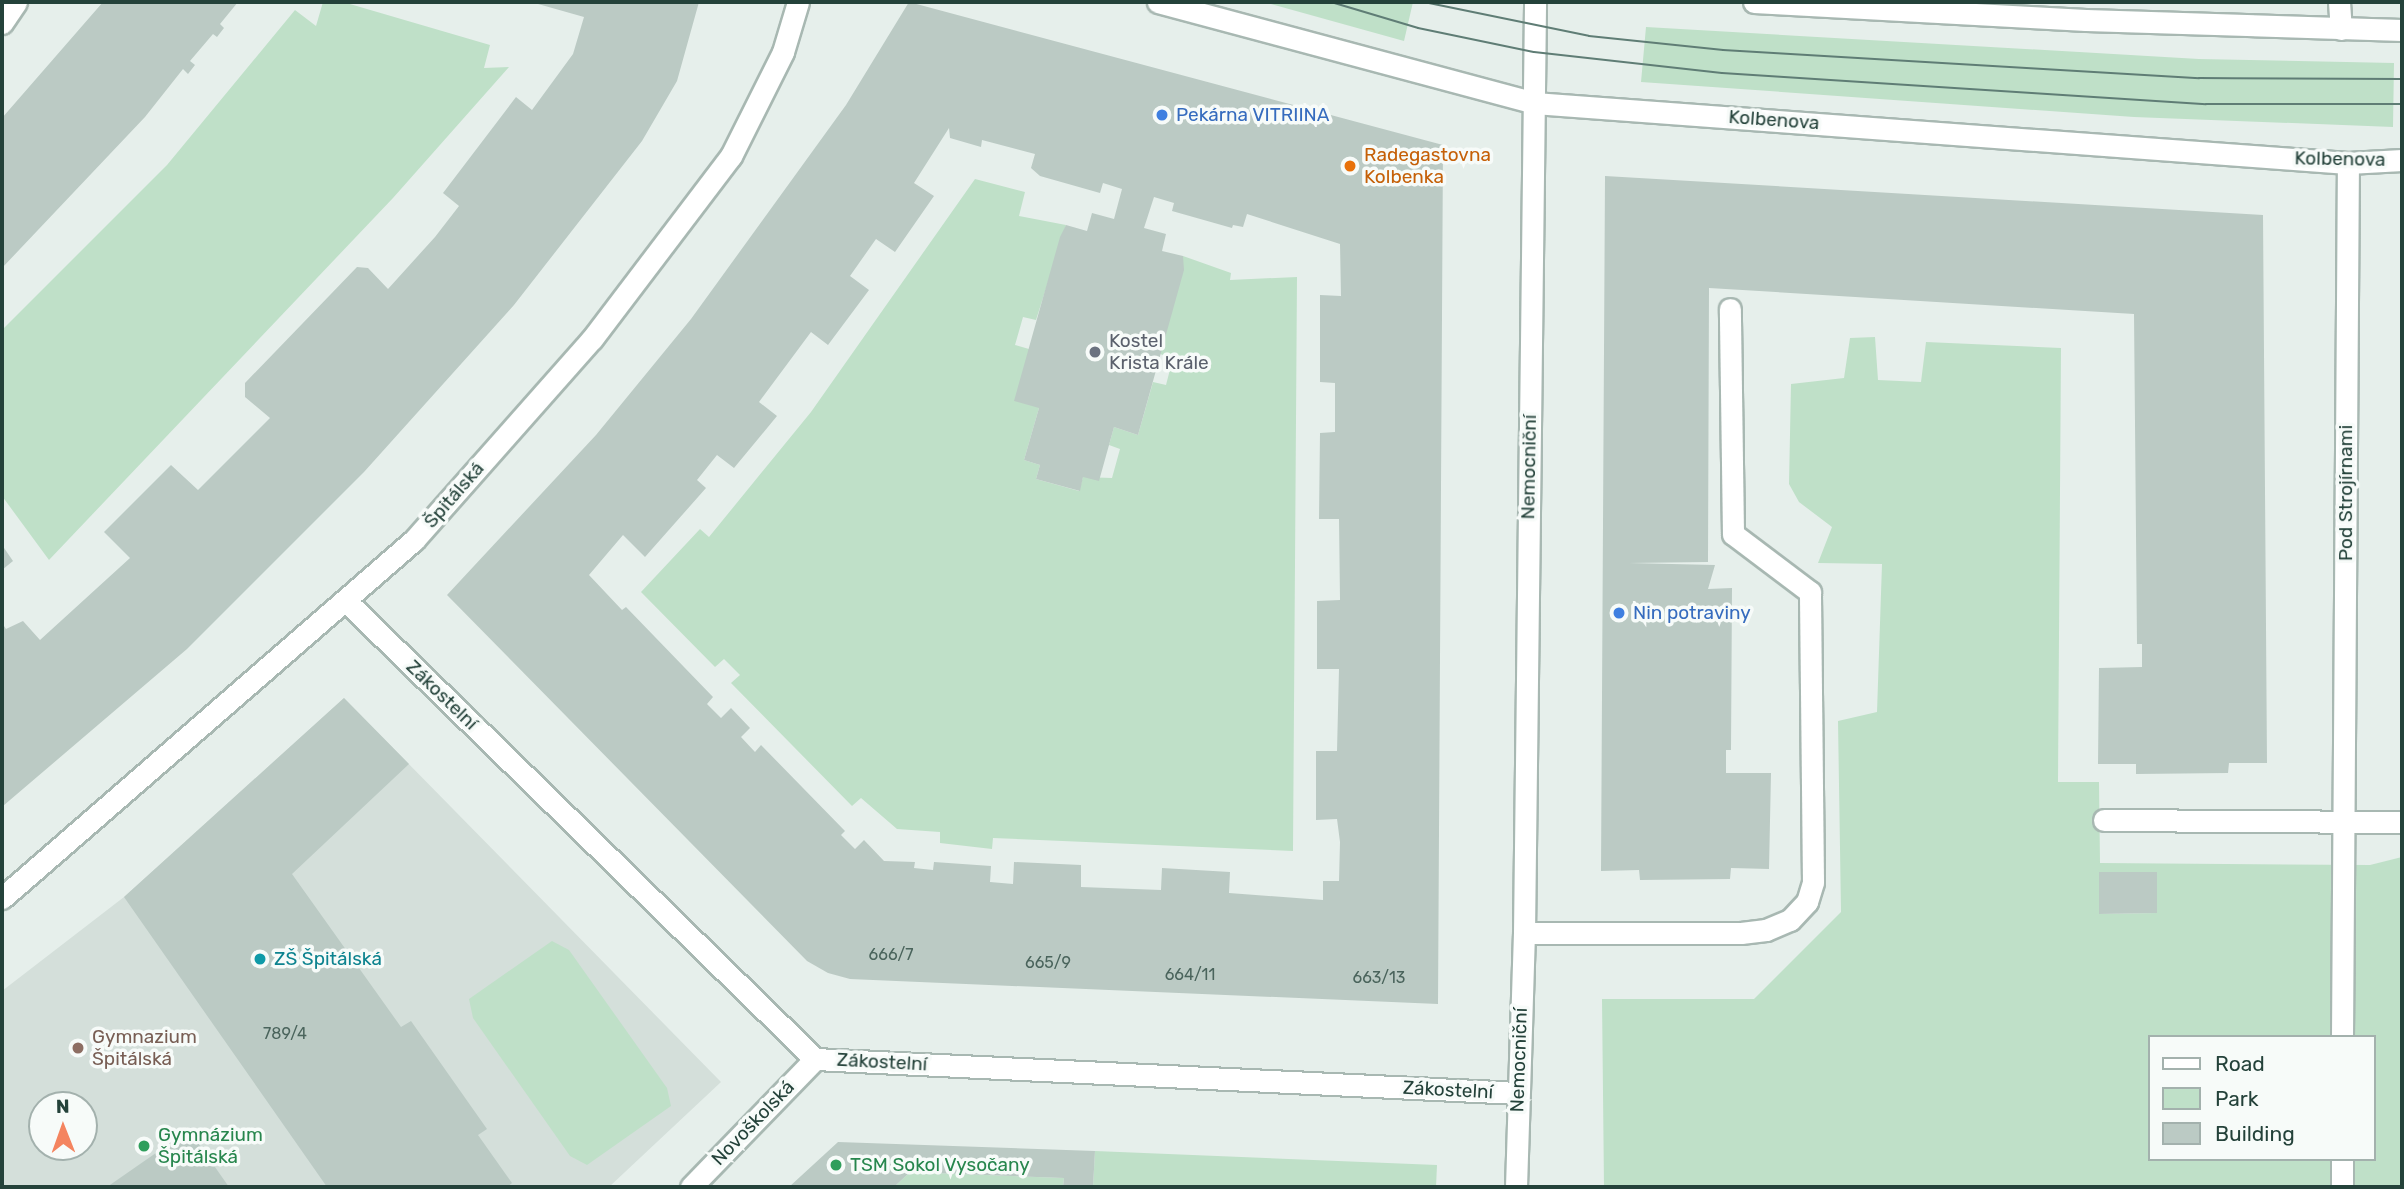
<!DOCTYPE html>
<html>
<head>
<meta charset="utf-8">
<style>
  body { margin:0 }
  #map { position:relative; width:2404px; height:1189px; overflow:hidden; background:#e6efeb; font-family:Rubik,sans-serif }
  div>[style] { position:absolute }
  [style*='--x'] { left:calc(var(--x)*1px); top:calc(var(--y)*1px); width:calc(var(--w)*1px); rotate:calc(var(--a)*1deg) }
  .built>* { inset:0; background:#d4dfda }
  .green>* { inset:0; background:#bfe0c8 }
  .building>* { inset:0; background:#bbcac4 }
  .roads { filter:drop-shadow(2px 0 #a8b8b2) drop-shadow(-2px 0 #a8b8b2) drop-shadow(0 2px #a8b8b2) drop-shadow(0 -2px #a8b8b2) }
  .service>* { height:21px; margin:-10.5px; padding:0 10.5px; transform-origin:10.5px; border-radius:10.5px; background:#fff }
  .minor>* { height:21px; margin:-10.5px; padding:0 10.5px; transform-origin:10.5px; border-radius:10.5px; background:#fff }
  .secondary>* { height:21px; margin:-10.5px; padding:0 10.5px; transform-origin:10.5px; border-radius:10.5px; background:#fff }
  .tram>* { height:2px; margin:-1px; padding:0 1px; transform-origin:1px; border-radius:1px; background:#5f7d75 }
  .dots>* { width:19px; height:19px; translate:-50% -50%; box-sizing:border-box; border:4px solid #f7fbf9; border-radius:50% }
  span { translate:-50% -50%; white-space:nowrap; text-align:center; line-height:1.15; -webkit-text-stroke:7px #f7fbf9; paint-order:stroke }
  .number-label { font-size:16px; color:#4a645c }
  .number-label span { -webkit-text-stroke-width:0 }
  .shop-label { font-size:19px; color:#366cbe }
  .left { translate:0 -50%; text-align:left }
  .street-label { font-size:19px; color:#24423a }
  .food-label { font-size:19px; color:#c56008 }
  .worship-label { font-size:19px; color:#5b616d }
  .culture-label { font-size:19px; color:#0d838f }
  .education-label { font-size:19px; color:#785e54 }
  .leisure-label { font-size:19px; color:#27864d }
  .frame { position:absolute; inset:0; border:4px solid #24423a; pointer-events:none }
  .legend { position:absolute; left:2148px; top:1035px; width:228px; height:126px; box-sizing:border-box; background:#f7fbf9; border:2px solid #a3b1ad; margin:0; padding:9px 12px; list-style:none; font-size:21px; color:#24423a }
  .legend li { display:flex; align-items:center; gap:14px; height:35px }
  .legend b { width:35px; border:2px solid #a3b1ad }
  .north { position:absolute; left:28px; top:1091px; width:70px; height:70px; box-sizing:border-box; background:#f7fbf9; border:2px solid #a3b1ad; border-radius:50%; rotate:359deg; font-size:19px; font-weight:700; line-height:28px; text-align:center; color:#24423a }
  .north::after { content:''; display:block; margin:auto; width:24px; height:32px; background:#f4845f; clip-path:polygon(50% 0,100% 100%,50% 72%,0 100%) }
</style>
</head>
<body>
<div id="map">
  <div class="built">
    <div style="clip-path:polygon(evenodd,344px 698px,721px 1082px,609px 1187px,2px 1187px,2px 991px,124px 897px,344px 698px,42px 1105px,84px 1105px,84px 1147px,42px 1147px,42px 1105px)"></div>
  </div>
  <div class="green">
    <div style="clip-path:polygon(323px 2px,343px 2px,490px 45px,484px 68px,509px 67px,393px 198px,49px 560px,2px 496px,2px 330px,167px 165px,295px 10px,316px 26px)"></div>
    <div style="clip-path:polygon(1264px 2px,1413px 2px,1404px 41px)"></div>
    <div style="clip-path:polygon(1646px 27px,2199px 59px,2394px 63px,2393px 127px,2134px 117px,1641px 82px)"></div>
    <div style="clip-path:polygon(975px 179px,1025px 192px,1019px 216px,1066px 225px,1036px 320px,1023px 317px,1015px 345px,1029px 349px,1039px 408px,1024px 460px,1040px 465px,1036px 479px,1079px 491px,1083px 477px,1112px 478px,1120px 449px,1109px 445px,1114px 427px,1138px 435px,1153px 382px,1166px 385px,1173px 358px,1160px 354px,1183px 256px,1231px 273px,1230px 280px,1297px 277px,1293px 851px,993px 838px,992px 849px,940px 843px,940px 832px,897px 829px,861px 798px,852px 806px,731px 683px,740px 675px,724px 659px,715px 667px,641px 592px,700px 529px,709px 537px,811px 412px)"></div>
    <div style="clip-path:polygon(evenodd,1875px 337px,1878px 380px,1921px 382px,1926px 342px,2061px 348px,2058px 782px,2099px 782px,2100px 863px,2370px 865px,2402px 857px,2402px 1187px,1604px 1187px,1602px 999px,1754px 999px,1841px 912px,1838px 721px,1877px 712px,1882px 564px,1818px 563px,1832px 527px,1799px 502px,1789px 484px,1791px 384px,1844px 378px,1850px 338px,1875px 337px,2099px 872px,2157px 872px,2157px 913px,2100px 914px,2099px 872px,1875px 337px,2150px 1037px,2374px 1037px,2374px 1159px,2150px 1159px,2150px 1037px)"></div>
    <div style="clip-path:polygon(552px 941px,569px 950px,667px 1088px,671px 1106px,587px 1165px,570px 1156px,473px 1018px,469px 999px)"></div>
    <div style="clip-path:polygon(1095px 1151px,1437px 1165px,1436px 1187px,1093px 1187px)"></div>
    <div style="clip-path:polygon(910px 1172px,1064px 1178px,1063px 1187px,894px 1187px)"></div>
  </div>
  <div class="building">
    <div style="clip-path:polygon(103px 2px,238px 2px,220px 24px,224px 28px,217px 37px,213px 34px,190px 61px,195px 65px,188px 74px,183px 69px,145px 117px,2px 268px,2px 118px)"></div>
    <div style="clip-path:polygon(531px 2px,699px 2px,677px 81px,642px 141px,514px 305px,364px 472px,187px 649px,3px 806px,2px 623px,6px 629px,23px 621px,40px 640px,130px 558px,104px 532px,171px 465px,198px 490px,270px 418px,245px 397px,245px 383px,357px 267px,368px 268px,388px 289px,435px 237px,459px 206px,443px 193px,516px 97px,532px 110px,573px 54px,584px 17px)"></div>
    <div style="clip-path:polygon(evenodd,909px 2px,1443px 145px,1438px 1004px,850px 979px,828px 973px,807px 961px,447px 595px,596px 435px,691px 319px,846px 105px,909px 2px,949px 128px,950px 138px,981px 147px,982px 140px,1035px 154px,1031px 168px,1040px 176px,1100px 193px,1103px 183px,1122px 189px,1114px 219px,1092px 213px,1087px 231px,1066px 225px,1060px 237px,1014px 401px,1039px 408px,1024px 460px,1040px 465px,1036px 479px,1080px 491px,1083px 477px,1099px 481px,1114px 427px,1138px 435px,1184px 270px,1183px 256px,1162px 251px,1166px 234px,1144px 228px,1154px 197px,1174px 203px,1172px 211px,1232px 228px,1233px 225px,1243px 227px,1247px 214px,1340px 244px,1341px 296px,1320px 295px,1320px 382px,1335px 383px,1335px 432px,1320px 433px,1319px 519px,1339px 519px,1340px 600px,1317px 601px,1317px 669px,1339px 669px,1337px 751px,1316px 751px,1316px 820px,1337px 819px,1340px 842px,1339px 881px,1323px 881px,1323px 900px,1229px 893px,1230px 872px,1162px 868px,1161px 890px,1081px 887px,1081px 865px,1014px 862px,1013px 884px,990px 882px,991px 866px,934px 862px,933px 870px,914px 868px,915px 862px,884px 861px,864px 840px,855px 849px,841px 835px,845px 831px,761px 745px,755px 752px,741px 737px,750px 728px,731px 708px,721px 718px,707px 704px,713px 697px,626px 607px,622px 610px,589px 575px,623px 535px,645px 557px,706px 488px,697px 480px,717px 455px,734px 468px,777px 416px,759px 402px,811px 332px,828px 345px,869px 290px,850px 276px,876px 239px,895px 252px,934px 196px,914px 183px,949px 128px)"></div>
    <div style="clip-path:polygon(1605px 176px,2263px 215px,2267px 763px,2229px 763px,2228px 773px,2136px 774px,2136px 764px,2098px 764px,2099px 668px,2142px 667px,2142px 644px,2137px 644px,2134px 314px,1709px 288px,1708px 562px,1629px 563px,1715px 565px,1708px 589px,1732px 588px,1731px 750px,1726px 750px,1726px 773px,1771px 773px,1769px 869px,1731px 868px,1730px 879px,1640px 880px,1639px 870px,1601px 871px)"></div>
    <div style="clip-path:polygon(2px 545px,13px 561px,2px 570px)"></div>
    <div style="clip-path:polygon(344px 698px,409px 764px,292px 874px,401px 1027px,411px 1021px,487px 1129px,478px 1135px,512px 1183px,507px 1187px,327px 1187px,124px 897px)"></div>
    <div style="clip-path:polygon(2099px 872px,2157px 872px,2157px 913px,2099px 914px)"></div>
    <div style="clip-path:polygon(189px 1130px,229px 1187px,107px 1187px)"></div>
    <div style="clip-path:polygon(838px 1142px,1095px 1151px,1093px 1187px,1063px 1187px,1064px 1178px,910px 1172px,894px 1187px,789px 1187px)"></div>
  </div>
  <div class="roads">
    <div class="service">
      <div style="--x:2104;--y:820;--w:298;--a:0.4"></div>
      <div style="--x:1524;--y:933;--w:217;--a:0"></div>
      <div style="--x:1741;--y:933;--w:25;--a:-7"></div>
      <div style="--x:1766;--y:930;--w:26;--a:-23"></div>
      <div style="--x:1790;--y:920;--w:25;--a:-47"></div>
      <div style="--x:1807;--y:902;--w:21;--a:-73"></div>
      <div style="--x:1813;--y:882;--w:290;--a:-90.6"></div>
      <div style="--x:1810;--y:592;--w:96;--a:-143"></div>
      <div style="--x:1733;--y:534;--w:225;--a:-90.8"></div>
    </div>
    <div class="minor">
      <div style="--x:2339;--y:2;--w:27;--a:86"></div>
      <div style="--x:2;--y:23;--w:25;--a:-56"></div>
      <div style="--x:347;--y:602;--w:654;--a:44.32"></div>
      <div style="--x:815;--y:1059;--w:704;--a:2.77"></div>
      <div style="--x:2;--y:898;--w:546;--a:-40.99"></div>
      <div style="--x:414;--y:540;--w:268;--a:-48.5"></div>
      <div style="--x:592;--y:339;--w:230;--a:-52.8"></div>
      <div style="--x:731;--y:156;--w:116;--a:-63.4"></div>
      <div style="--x:783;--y:52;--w:52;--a:-73.3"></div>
      <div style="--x:2342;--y:1037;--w:874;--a:-89.61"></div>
      <div style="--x:2342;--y:1159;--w:28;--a:90"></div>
      <div style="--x:691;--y:1187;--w:178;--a:-45.9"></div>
      <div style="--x:1516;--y:1187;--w:254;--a:-88.2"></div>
      <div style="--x:1524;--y:933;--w:931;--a:-89.32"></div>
    </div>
    <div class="secondary">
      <div style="--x:1158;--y:2;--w:389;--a:15"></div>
      <div style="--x:1534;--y:103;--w:816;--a:4.22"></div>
      <div style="--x:2348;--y:163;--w:54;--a:-3.2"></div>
      <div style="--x:1754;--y:2;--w:332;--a:3.1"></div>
      <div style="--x:2086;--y:20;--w:316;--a:1.8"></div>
    </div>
  </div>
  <div class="tram">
    <div style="--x:1331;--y:2;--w:91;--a:16.6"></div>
    <div style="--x:1418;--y:28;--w:118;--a:11.7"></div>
    <div style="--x:1534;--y:52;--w:189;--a:6.4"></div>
    <div style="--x:1722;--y:73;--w:485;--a:3.7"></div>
    <div style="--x:2206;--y:104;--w:196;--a:0"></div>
    <div style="--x:1424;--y:2;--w:168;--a:11.6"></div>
    <div style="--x:1589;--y:36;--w:135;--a:6"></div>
    <div style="--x:1723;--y:50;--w:477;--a:3.4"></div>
    <div style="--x:2199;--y:78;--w:203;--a:0.3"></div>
  </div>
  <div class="dots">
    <div style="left:1162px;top:115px;background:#3f7fe0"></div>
    <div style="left:1350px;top:166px;background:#e8710a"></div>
    <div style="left:1095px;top:352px;background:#6b7280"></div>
    <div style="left:1619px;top:613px;background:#3f7fe0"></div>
    <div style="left:260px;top:959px;background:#0f9aa8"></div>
    <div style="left:78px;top:1048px;background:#8d6e63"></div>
    <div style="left:144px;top:1146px;background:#2e9e5b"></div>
    <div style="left:836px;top:1165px;background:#2e9e5b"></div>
  </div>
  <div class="number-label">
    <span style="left:891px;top:955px">666/7</span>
    <span style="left:1048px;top:963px">665/9</span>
    <span style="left:1190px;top:975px">664/11</span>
    <span style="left:1379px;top:978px">663/13</span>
    <span style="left:285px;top:1034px">789/4</span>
  </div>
  <div class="shop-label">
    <span class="left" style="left:1176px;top:115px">Pekárna VITRIINA</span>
    <span class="left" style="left:1633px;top:613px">Nin potraviny</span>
  </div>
  <div class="street-label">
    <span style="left:1774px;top:120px;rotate:4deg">Kolbenova</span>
    <span style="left:2340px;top:159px;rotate:1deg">Kolbenova</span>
    <span style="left:1529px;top:467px;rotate:-89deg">Nemocniční</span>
    <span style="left:2346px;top:493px;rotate:-90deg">Pod Strojírnami</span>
    <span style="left:454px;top:495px;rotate:-49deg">Špitálská</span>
    <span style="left:442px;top:695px;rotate:44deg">Zákostelní</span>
    <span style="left:1519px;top:1060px;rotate:-88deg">Nemocniční</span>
    <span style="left:882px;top:1062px;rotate:3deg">Zákostelní</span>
    <span style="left:1448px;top:1090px;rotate:3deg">Zákostelní</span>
    <span style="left:753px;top:1123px;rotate:-46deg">Novoškolská</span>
  </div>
  <div class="food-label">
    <span class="left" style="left:1364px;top:166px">Radegastovna<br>Kolbenka</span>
  </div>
  <div class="worship-label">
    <span class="left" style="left:1109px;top:352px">Kostel<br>Krista Krále</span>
  </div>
  <div class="culture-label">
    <span class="left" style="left:274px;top:959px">ZŠ Špitálská</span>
  </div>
  <div class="education-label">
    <span class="left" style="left:92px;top:1048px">Gymnazium<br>Špitálská</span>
  </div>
  <div class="leisure-label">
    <span class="left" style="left:158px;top:1146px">Gymnázium<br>Špitálská</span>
    <span class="left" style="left:850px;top:1165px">TSM Sokol Vysočany</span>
  </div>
  <div class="frame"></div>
  <ul class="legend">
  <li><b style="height:9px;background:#fff"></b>Road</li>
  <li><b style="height:19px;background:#bfe0c8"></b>Park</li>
  <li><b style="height:19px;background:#bbcac4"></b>Building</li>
  </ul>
  <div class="north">N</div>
</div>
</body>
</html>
